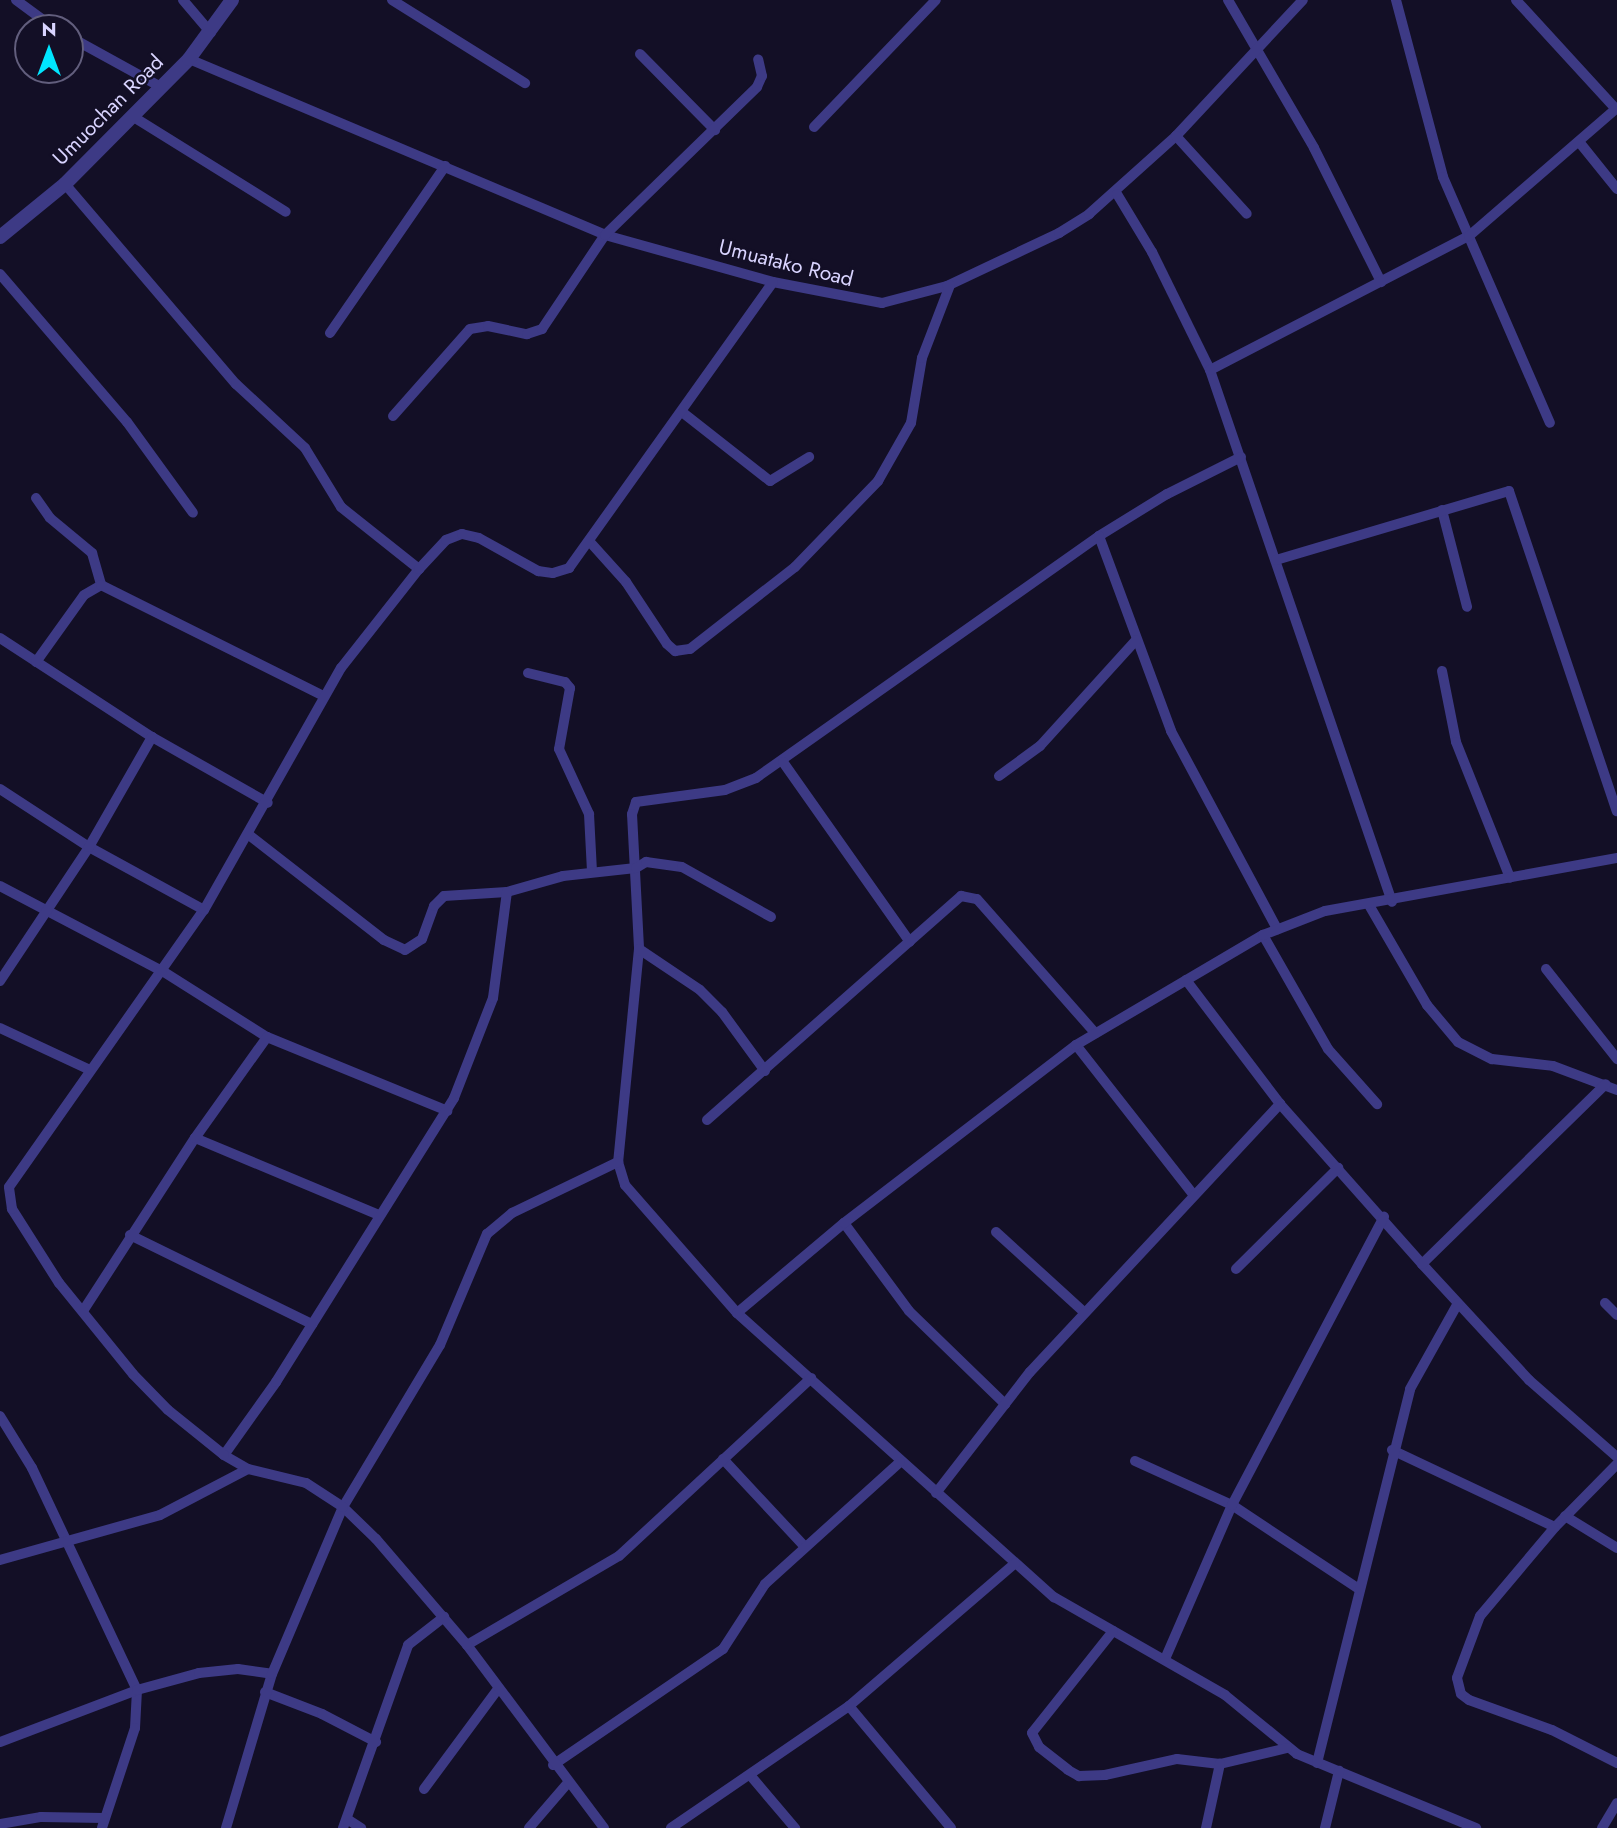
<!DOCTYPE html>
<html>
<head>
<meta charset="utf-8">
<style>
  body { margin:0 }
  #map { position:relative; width:1617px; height:1828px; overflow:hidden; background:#130f26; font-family:Jost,sans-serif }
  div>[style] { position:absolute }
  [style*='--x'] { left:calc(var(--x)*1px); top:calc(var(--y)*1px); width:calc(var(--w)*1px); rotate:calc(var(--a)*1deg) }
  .minor>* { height:10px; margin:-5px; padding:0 5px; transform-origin:5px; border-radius:5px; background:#3d3a85 }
  .tertiary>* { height:14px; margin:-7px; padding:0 7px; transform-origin:7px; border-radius:7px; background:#3d3a85 }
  span { translate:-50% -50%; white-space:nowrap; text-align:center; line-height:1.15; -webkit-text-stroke:5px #130f26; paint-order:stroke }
  .street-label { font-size:21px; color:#d9d4ff }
  .north { position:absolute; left:14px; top:14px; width:70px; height:70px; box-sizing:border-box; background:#130f26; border:2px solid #625e7d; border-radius:50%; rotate:0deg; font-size:19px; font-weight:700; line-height:28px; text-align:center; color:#d9d4ff }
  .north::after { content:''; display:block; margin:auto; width:24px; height:32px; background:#00e5ff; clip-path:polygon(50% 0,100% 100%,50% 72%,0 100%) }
</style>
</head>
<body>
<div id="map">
  <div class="minor">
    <div style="--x:16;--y:0;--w:47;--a:36.4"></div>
    <div style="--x:183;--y:0;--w:43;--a:49.7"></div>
    <div style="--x:392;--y:0;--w:157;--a:32"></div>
    <div style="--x:1228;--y:0;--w:171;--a:59.8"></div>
    <div style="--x:1314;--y:148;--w:150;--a:63.4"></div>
    <div style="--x:1396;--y:0;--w:183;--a:75.1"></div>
    <div style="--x:1443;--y:177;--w:268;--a:66.5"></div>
    <div style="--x:1516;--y:0;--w:148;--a:47.5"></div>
    <div style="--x:70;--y:37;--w:104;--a:28.8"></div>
    <div style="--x:640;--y:54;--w:107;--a:45.4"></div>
    <div style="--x:189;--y:59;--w:452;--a:22.9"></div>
    <div style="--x:605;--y:235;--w:174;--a:15.6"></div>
    <div style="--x:773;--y:282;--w:111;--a:10.9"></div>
    <div style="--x:882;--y:303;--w:67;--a:-14.7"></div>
    <div style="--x:947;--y:286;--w:124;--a:-25.3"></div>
    <div style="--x:1059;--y:233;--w:36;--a:-32"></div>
    <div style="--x:1089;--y:214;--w:117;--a:-41.9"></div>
    <div style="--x:1176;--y:136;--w:186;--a:-47"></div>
    <div style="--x:132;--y:116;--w:181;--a:31.9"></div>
    <div style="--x:814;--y:127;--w:176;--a:-46.2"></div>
    <div style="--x:1176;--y:136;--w:105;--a:47.7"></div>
    <div style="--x:1580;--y:143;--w:59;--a:51.2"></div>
    <div style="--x:65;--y:184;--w:263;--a:49.5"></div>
    <div style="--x:236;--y:384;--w:94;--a:42.8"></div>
    <div style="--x:305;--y:448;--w:69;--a:58.6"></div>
    <div style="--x:341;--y:507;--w:100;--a:38.5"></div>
    <div style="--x:1117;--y:194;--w:68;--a:58.9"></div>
    <div style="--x:1152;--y:252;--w:131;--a:63.8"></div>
    <div style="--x:1210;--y:370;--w:562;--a:71.11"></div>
    <div style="--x:0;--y:274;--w:195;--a:49.4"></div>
    <div style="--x:127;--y:422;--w:112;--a:54"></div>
    <div style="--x:330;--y:333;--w:203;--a:-55.4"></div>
    <div style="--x:1210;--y:370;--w:292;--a:-27.4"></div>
    <div style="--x:1469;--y:236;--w:196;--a:-40.9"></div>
    <div style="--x:682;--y:412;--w:112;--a:38.1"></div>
    <div style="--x:770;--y:481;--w:46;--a:-31.6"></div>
    <div style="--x:393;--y:416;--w:116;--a:-48.5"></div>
    <div style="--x:470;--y:329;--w:18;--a:-9"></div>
    <div style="--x:488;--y:326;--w:40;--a:12"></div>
    <div style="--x:527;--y:334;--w:16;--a:-18"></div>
    <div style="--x:542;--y:329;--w:113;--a:-56.2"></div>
    <div style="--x:605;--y:235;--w:212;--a:-44.2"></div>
    <div style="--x:757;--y:87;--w:12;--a:-66"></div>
    <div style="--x:762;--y:76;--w:17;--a:-103"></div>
    <div style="--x:1241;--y:457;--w:83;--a:153.4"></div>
    <div style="--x:1167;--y:494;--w:80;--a:148.3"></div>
    <div style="--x:1099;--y:536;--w:420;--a:144.8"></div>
    <div style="--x:756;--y:778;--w:33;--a:159"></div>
    <div style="--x:725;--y:790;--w:90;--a:172.3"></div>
    <div style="--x:636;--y:802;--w:13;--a:108"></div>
    <div style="--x:632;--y:814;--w:135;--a:87"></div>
    <div style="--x:639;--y:949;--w:214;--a:95.6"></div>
    <div style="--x:618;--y:1162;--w:24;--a:73"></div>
    <div style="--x:625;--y:1185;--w:170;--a:48.8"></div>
    <div style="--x:737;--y:1313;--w:426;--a:41.9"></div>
    <div style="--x:1054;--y:1597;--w:197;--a:29.8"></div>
    <div style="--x:1225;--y:1695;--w:93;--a:39.3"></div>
    <div style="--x:1297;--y:1754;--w:194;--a:22.5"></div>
    <div style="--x:36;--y:498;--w:24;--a:55"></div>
    <div style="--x:50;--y:518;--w:55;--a:39.8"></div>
    <div style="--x:92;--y:553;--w:33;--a:74"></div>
    <div style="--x:1442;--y:510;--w:100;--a:75.5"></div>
    <div style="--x:1099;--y:536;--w:208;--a:69.7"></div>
    <div style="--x:1171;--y:731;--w:225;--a:61.8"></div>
    <div style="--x:590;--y:542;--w:54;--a:48"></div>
    <div style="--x:626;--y:582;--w:74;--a:56.5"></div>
    <div style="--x:667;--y:644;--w:11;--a:41"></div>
    <div style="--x:675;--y:651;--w:15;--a:-8"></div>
    <div style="--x:690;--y:649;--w:133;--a:-38"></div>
    <div style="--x:795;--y:567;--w:120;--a:-46"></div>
    <div style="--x:878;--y:481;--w:67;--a:-60.4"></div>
    <div style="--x:911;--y:423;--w:66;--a:-80.4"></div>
    <div style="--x:922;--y:358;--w:78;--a:-69"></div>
    <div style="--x:1276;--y:560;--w:243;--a:-16.5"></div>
    <div style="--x:1509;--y:491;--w:338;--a:71.4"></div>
    <div style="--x:0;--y:638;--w:181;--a:33.1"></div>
    <div style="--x:152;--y:737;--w:133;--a:29.6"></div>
    <div style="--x:36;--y:662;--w:82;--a:-54.4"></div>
    <div style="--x:84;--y:595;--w:20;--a:-30"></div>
    <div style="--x:101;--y:585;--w:249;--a:26.5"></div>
    <div style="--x:1442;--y:671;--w:72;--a:78.8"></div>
    <div style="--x:1456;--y:742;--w:146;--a:68.3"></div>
    <div style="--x:528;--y:673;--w:38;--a:14"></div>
    <div style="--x:565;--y:682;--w:8;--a:50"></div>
    <div style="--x:570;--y:688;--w:62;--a:100.2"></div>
    <div style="--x:559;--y:749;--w:72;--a:65.2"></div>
    <div style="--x:589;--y:814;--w:57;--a:87"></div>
    <div style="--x:783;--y:762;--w:220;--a:54.8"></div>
    <div style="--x:999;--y:776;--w:51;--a:-36.2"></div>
    <div style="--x:1040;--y:746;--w:143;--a:-47.8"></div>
    <div style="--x:0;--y:789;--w:106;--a:33.1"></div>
    <div style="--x:89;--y:847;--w:131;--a:28.7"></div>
    <div style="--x:249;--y:835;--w:171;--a:37.9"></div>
    <div style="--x:384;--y:940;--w:23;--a:25"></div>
    <div style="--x:405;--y:950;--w:20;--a:-33"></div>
    <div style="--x:422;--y:939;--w:35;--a:-70"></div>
    <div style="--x:434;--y:906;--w:14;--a:-45"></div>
    <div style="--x:444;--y:896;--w:63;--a:-3.6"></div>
    <div style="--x:507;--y:892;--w:58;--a:-15.9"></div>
    <div style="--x:563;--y:876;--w:73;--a:-6.3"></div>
    <div style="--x:636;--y:868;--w:12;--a:-31"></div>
    <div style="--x:646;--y:862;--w:36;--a:8"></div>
    <div style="--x:682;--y:867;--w:102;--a:29.3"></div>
    <div style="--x:0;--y:886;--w:185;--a:27.7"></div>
    <div style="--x:164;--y:972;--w:122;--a:32.3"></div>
    <div style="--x:267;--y:1037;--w:195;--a:22.3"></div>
    <div style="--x:1369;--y:905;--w:116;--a:59.9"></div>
    <div style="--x:1427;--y:1005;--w:48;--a:50"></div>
    <div style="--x:1458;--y:1042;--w:38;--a:27"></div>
    <div style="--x:1492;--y:1059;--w:61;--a:6.5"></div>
    <div style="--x:1553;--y:1066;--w:68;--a:20.6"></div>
    <div style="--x:1263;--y:935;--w:131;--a:60.3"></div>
    <div style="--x:1328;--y:1049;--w:74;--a:48.3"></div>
    <div style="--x:639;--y:949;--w:73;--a:33.9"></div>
    <div style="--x:700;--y:990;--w:31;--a:45"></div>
    <div style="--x:722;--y:1012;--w:73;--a:53.9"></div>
    <div style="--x:1546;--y:969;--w:115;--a:51.7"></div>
    <div style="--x:1186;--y:980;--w:156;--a:52.8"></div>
    <div style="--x:1280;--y:1104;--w:214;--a:48.4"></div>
    <div style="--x:1422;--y:1264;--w:158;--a:47.3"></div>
    <div style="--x:1529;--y:1380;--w:117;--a:41.2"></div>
    <div style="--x:0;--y:981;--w:161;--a:-56.4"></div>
    <div style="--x:89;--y:847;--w:127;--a:-60.2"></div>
    <div style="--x:0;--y:1028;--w:97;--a:25"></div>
    <div style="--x:1076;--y:1045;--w:188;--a:51.9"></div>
    <div style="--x:707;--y:1120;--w:339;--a:-41.4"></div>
    <div style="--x:961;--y:896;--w:16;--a:11"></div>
    <div style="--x:977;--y:899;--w:179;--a:48.6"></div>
    <div style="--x:195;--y:1138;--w:199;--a:22.7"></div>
    <div style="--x:844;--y:1223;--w:109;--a:53.5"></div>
    <div style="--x:909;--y:1311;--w:134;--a:44.1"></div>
    <div style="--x:996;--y:1232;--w:119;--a:42.3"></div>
    <div style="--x:130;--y:1235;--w:203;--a:26.1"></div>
    <div style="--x:1422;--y:1264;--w:257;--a:-44.4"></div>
    <div style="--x:1236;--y:1269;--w:144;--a:-44.7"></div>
    <div style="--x:1605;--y:1303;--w:17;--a:45"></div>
    <div style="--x:83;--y:1311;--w:206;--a:-57.1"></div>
    <div style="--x:195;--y:1138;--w:124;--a:-54.5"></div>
    <div style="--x:737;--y:1313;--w:140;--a:-40.1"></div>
    <div style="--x:844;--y:1223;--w:292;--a:-37.5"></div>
    <div style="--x:1076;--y:1045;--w:217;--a:-30.5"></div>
    <div style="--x:1263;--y:935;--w:66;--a:-21.2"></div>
    <div style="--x:1325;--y:911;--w:297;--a:-10.3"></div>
    <div style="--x:0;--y:1416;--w:61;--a:58.4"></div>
    <div style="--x:32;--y:1468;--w:246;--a:64.7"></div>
    <div style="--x:137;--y:1690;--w:38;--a:93"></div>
    <div style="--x:135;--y:1728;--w:105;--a:108.3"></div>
    <div style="--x:1392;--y:1450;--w:180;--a:25.3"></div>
    <div style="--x:224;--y:1455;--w:90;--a:-54.5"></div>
    <div style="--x:276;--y:1382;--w:335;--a:-57.9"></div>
    <div style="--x:454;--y:1098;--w:107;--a:-68.7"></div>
    <div style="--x:493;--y:998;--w:107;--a:-82.5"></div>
    <div style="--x:723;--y:1459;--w:120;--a:47"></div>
    <div style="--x:1135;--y:1461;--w:107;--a:24.4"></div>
    <div style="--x:1232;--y:1505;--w:152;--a:33.5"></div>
    <div style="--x:1617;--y:1464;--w:88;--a:134.5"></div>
    <div style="--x:1555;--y:1527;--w:116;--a:130.1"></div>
    <div style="--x:1480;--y:1616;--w:66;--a:110.4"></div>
    <div style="--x:1457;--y:1678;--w:16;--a:76"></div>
    <div style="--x:1461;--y:1694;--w:10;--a:37"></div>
    <div style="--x:1469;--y:1700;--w:88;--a:19.9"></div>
    <div style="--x:1552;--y:1730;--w:73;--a:26.9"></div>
    <div style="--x:936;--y:1493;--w:153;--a:-52.2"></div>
    <div style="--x:1030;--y:1372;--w:367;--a:-47"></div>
    <div style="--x:1565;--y:1516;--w:61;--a:31.6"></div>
    <div style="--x:0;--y:1560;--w:166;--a:-15.7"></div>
    <div style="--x:160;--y:1515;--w:99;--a:-27.6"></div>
    <div style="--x:1113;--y:1631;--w:130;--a:128.5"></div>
    <div style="--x:1032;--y:1733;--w:16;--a:63"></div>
    <div style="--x:1039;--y:1747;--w:37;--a:38"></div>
    <div style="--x:1068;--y:1770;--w:13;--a:29"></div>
    <div style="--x:1079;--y:1776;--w:26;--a:-2"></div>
    <div style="--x:1105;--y:1775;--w:74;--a:-12.5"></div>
    <div style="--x:1177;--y:1759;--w:43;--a:6.6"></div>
    <div style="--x:1220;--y:1764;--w:69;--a:-13.4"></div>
    <div style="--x:467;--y:1645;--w:176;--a:-30.4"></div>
    <div style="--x:619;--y:1556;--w:262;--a:-42.8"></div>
    <div style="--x:1165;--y:1659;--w:168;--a:-66.5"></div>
    <div style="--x:1232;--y:1505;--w:326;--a:-62.2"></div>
    <div style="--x:265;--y:1692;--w:61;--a:21.1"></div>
    <div style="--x:322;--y:1714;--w:61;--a:27.4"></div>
    <div style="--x:849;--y:1706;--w:159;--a:50.1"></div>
    <div style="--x:0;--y:1742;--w:147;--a:-20.8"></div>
    <div style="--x:137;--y:1690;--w:64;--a:-15.3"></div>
    <div style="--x:199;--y:1673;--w:39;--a:-6"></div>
    <div style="--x:238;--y:1669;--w:34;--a:8"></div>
    <div style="--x:1317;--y:1763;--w:385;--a:-76"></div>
    <div style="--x:1410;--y:1389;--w:98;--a:-60.8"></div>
    <div style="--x:553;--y:1765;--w:206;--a:-34.3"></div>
    <div style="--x:723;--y:1649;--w:77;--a:-57.1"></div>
    <div style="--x:765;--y:1584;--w:182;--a:-42.1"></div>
    <div style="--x:750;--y:1775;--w:70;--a:49.7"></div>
    <div style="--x:424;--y:1789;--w:124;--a:-53.5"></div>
    <div style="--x:347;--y:1819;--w:17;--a:33"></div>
    <div style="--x:0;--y:1824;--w:42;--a:-9.7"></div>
    <div style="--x:41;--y:1817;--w:63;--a:0.9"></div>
    <div style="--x:226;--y:1828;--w:161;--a:-73.4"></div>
    <div style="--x:272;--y:1674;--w:181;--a:-67"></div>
    <div style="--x:343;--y:1507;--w:189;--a:-59.1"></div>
    <div style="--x:440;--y:1345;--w:121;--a:-67.1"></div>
    <div style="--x:487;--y:1234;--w:33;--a:-40"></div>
    <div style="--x:512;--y:1213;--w:118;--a:-25.7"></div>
    <div style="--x:343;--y:1828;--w:194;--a:-70.4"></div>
    <div style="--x:408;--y:1645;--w:46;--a:-37.9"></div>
    <div style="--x:529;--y:1828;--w:58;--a:-49.2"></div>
    <div style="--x:604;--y:1828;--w:229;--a:-126.8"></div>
    <div style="--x:467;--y:1645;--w:140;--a:-130.6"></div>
    <div style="--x:376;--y:1539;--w:46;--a:-135.9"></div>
    <div style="--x:343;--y:1507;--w:44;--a:-147"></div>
    <div style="--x:306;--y:1483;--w:60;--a:-166.4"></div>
    <div style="--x:248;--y:1469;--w:28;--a:-150"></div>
    <div style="--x:224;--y:1455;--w:72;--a:-141.2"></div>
    <div style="--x:168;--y:1410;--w:50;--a:-134.2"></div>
    <div style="--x:133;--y:1374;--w:117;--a:-129.1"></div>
    <div style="--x:59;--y:1283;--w:88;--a:-122.4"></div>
    <div style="--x:12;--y:1209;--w:22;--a:-98"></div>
    <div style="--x:9;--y:1187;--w:339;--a:-54.9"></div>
    <div style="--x:204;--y:910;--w:278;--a:-60.5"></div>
    <div style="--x:341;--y:668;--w:126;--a:-51.8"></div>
    <div style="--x:419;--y:569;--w:40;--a:-47"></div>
    <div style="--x:446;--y:540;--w:17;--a:-21"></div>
    <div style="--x:462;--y:534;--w:17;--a:13"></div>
    <div style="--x:479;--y:538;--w:68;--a:29.2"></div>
    <div style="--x:538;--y:571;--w:15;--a:8"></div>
    <div style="--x:553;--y:573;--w:17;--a:-17"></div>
    <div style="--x:569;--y:568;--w:351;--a:-54.5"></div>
    <div style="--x:671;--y:1828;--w:216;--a:-34.4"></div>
    <div style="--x:849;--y:1706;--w:219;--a:-40.7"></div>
    <div style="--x:1206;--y:1828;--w:66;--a:-77.7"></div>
    <div style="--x:1325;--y:1828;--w:59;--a:-76.2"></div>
    <div style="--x:1602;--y:1828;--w:29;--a:-59"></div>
  </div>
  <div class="tertiary">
    <div style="--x:0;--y:237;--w:84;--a:-39.2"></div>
    <div style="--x:65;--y:184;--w:176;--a:-45.2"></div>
    <div style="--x:189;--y:59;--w:73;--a:-53.9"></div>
  </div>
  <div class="street-label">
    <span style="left:108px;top:110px;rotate:-45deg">Umuochan Road</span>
    <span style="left:786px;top:263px;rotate:14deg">Umuatako Road</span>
  </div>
  <div class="north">N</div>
</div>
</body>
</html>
